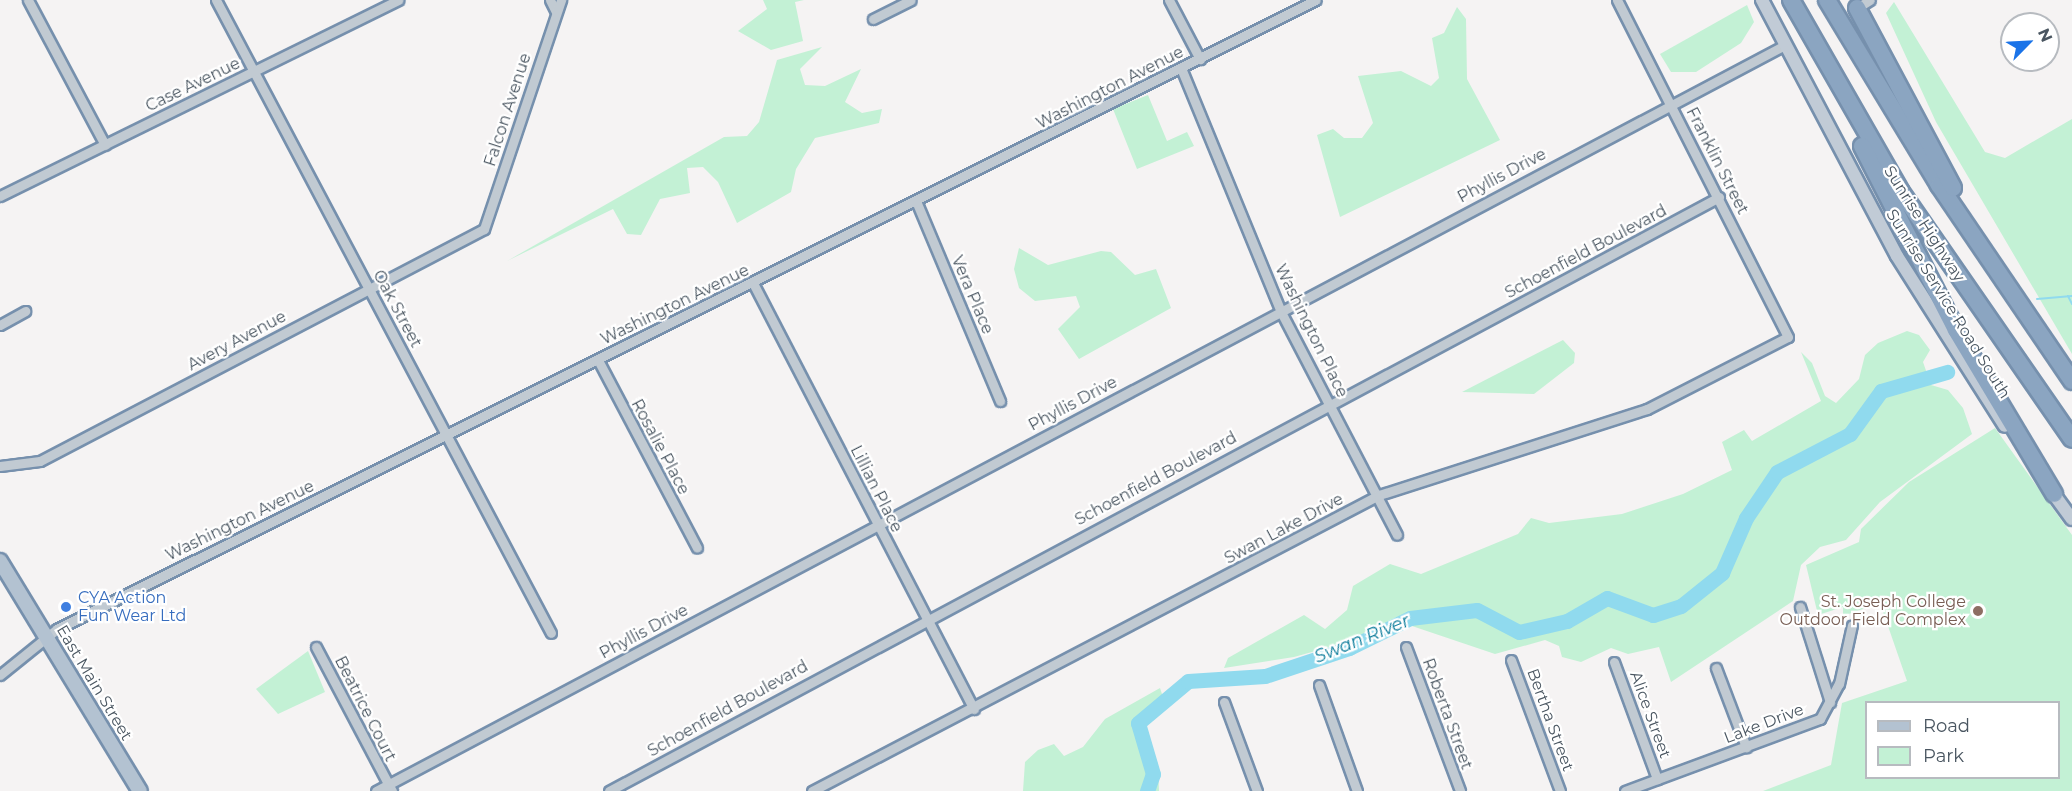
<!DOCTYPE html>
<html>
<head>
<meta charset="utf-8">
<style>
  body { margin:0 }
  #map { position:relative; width:2072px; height:791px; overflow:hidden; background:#f5f3f3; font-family:Montserrat,sans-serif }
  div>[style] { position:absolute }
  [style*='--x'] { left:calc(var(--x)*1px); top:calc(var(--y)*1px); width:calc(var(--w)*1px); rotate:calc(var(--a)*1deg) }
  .green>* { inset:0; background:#c3f1d5 }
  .stream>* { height:2px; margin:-1px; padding:0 1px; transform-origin:1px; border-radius:1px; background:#90daee }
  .river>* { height:15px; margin:-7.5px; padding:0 7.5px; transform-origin:7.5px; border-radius:7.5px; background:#90daee }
  .roads { filter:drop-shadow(2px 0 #7690ad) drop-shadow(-2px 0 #7690ad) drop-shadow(0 2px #7690ad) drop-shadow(0 -2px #7690ad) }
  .street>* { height:9px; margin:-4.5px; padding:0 4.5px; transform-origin:4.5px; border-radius:4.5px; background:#c1cad2 }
  .secondary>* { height:12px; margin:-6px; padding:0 6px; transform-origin:6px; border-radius:6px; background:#c1cbd6 }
  .primary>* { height:14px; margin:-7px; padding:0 7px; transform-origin:7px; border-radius:7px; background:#b3c2d1 }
  .highway>* { height:16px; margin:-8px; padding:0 8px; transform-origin:8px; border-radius:8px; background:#8ba5c1 }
  .dots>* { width:16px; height:16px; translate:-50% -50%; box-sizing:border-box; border:3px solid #fff; border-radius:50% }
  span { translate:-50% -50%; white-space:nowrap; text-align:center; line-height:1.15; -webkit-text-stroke:4.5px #fff; paint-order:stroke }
  .street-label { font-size:16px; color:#4a5661 }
  .shop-label { font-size:16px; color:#366cbe }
  .left { translate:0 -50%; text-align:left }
  .education-label { font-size:16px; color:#785e54 }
  .right { translate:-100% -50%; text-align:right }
  .water-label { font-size:18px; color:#0c7c9b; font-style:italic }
  .legend { position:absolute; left:1865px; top:701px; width:195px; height:78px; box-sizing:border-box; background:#fff; border:2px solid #b7bbc0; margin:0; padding:8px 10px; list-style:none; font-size:18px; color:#4a5661 }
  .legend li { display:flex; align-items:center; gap:12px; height:30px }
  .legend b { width:30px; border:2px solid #b7bbc0 }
  .north { position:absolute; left:2000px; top:12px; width:60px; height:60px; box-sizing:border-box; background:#fff; border:2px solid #b7bbc0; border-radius:50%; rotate:66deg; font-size:16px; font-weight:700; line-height:24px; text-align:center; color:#4a5661 }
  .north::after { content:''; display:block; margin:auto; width:21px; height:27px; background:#1a73e8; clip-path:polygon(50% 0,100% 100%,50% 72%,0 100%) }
</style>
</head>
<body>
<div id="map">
  <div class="green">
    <div style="clip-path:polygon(763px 0,804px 0,795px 2px,803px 41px,771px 50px,738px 31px,767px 9px)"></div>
    <div style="clip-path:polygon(1894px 2px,1985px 152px,2005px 158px,2072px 119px,2072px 354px,1936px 122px,1886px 13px)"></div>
    <div style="clip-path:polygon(1747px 5px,1754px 22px,1741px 43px,1696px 72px,1671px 72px,1660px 54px)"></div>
    <div style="clip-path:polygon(1457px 7px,1466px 19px,1467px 79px,1500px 140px,1340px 217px,1317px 135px,1333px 129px,1344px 138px,1362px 138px,1373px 123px,1358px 76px,1401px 71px,1431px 86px,1439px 78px,1432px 38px,1444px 33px)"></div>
    <div style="clip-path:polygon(822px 47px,800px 69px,805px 85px,825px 86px,861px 69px,845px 102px,862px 113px,882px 109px,879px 123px,815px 138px,796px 169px,791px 192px,737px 223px,718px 182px,703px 167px,687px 168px,690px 193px,660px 199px,641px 235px,627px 234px,613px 209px,507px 261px,724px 137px,747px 136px,759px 122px,777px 60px)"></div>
    <div style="clip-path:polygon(1148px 95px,1167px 141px,1187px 132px,1194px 146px,1137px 169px,1113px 109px)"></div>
    <div style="clip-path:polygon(1019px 248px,1048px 265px,1101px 251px,1111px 252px,1135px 275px,1156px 269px,1171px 308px,1079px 359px,1058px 329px,1080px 307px,1076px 296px,1035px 301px,1019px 288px,1014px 269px)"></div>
    <div style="clip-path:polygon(1907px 331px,1919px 335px,1930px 350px,1923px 362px,1931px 385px,1948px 390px,1963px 408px,1972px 434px,1880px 502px,1846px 540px,1820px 547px,1801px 565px,1793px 601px,1671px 682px,1659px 647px,1628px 654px,1611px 648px,1581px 662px,1562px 657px,1559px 646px,1545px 640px,1495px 654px,1409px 625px,1294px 657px,1224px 668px,1228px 658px,1304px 615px,1325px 629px,1347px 610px,1353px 586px,1390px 564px,1421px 574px,1518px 534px,1531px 518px,1549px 523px,1622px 514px,1683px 494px,1732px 470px,1722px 442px,1744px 430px,1752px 441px,1821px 401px,1801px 352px,1812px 363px,1825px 396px,1836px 403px,1859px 379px,1865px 355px,1878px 343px)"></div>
    <div style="clip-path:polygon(1563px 340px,1575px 353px,1574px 363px,1534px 394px,1462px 392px)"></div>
    <div style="clip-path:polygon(evenodd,1995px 428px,2072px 535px,2072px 791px,1763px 791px,1831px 765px,1842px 703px,1907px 681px,1880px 603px,1843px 616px,1843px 607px,1818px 615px,1806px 565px,1859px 542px,1861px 529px,1909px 482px,1995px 428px,2058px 702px,2058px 778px,1866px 778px,1866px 702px,2058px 702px)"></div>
    <div style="clip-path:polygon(308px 651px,325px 692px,278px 714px,256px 689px)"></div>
    <div style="clip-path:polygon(1160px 688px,1164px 700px,1143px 725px,1158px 764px,1159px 791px,1023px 791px,1025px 762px,1038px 750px,1054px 744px,1064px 756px,1083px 747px,1105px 719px)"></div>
  </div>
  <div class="stream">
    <div style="--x:2068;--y:296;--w:9;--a:63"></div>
    <div style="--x:2037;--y:299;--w:35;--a:-5"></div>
  </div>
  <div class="river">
    <div style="--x:1147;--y:791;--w:18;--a:-71"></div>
    <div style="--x:1153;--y:774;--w:53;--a:-106.4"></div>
    <div style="--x:1138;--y:723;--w:65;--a:-40"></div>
    <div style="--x:1188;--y:681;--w:77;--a:-3.7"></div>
    <div style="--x:1265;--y:676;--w:89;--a:-18.4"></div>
    <div style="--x:1349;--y:648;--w:68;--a:-26.2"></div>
    <div style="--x:1410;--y:618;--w:67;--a:-6.8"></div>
    <div style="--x:1477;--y:610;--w:47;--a:27.6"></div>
    <div style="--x:1519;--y:632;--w:49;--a:-12.9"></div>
    <div style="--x:1567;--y:621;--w:46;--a:-29.9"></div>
    <div style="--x:1607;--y:598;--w:49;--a:20.3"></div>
    <div style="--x:1653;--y:615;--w:29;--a:-18"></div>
    <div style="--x:1681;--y:606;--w:53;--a:-38.8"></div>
    <div style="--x:1722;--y:573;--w:60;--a:-66.4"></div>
    <div style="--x:1746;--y:518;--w:55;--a:-56"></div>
    <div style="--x:1777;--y:472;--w:82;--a:-27.5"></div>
    <div style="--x:1850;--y:434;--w:53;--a:-54.2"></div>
    <div style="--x:1881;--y:391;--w:69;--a:-16.1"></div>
  </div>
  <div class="roads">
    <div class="street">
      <div style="--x:28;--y:0;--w:164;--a:62"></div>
      <div style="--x:216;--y:0;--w:716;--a:62.11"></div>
      <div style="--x:550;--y:0;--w:13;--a:63"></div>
      <div style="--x:1169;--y:0;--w:67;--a:62.3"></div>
      <div style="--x:1857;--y:8;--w:15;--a:-32"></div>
      <div style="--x:873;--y:19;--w:42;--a:-26.6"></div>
      <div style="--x:1181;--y:68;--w:264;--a:67.7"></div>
      <div style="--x:1281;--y:312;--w:251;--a:62.5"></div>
      <div style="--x:0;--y:196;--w:444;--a:-26.2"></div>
      <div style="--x:916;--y:201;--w:217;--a:67.2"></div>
      <div style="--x:753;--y:283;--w:480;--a:62.6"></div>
      <div style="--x:0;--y:325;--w:29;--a:-29"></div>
      <div style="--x:598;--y:360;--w:212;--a:62.2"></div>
      <div style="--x:0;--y:466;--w:40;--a:-7.1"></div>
      <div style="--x:40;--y:461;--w:501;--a:-27.59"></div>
      <div style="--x:484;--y:229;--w:242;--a:-71.4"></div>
      <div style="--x:1800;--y:607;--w:100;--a:72.5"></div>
      <div style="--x:316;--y:647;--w:163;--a:62.2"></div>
      <div style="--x:1406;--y:647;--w:154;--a:69.4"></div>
      <div style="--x:1511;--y:660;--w:140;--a:69.5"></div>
      <div style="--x:1614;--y:662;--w:125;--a:69.8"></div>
      <div style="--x:1716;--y:668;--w:85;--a:69.2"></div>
      <div style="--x:0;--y:675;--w:73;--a:-38.9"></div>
      <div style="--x:57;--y:629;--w:1407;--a:-26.55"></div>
      <div style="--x:1319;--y:685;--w:113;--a:70.3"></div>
      <div style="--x:1224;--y:702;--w:95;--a:69.7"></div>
      <div style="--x:376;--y:791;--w:1594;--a:-27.9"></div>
      <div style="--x:609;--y:791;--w:1259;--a:-28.15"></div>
      <div style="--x:812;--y:791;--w:640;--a:-27.57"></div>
      <div style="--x:1379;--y:495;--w:281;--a:-17.8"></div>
      <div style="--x:1647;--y:409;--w:158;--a:-27.1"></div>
      <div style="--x:1788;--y:337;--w:378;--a:-116.9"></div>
      <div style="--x:1625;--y:791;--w:208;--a:-20.3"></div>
      <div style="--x:1820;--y:719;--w:40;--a:-62"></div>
      <div style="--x:1839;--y:684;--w:60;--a:-77.6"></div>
    </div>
    <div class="secondary">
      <div style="--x:1762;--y:0;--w:289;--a:62.2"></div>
      <div style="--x:1897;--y:256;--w:201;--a:57.6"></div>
      <div style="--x:2050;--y:489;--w:37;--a:54"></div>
    </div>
    <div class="primary">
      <div style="--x:0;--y:561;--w:269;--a:58.7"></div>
    </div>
    <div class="highway">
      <div style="--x:1791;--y:0;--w:221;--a:60.2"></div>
      <div style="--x:1901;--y:192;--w:300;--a:55.3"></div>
      <div style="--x:1827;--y:0;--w:216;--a:58.8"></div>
      <div style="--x:1939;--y:185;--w:237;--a:55.8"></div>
      <div style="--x:1857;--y:8;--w:204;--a:61.9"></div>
      <div style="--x:1862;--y:146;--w:207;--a:62.9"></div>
      <div style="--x:1956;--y:330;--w:191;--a:59.1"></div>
    </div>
  </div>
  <div class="dots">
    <div style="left:66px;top:607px;background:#3f7fe0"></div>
    <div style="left:1978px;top:611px;background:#8d6e63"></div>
  </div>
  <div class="street-label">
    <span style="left:193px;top:85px;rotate:-26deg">Case Avenue</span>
    <span style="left:1110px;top:88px;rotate:-27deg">Washington Avenue</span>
    <span style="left:508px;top:110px;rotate:-72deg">Falcon Avenue</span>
    <span style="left:1717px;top:161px;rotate:63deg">Franklin Street</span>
    <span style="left:1502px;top:176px;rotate:-28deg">Phyllis Drive</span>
    <span style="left:1924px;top:224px;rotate:57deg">Sunrise Highway</span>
    <span style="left:1586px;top:252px;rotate:-28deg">Schoenfield Boulevard</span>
    <span style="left:972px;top:295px;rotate:67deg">Vera Place</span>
    <span style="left:1948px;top:304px;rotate:58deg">Sunrise Service Road South</span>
    <span style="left:675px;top:305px;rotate:-26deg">Washington Avenue</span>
    <span style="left:397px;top:309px;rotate:62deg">Oak Street</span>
    <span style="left:1311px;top:331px;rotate:64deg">Washington Place</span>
    <span style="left:237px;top:341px;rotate:-28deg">Avery Avenue</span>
    <span style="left:1073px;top:404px;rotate:-28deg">Phyllis Drive</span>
    <span style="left:660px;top:447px;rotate:62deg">Rosalie Place</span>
    <span style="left:1156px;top:479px;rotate:-28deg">Schoenfield Boulevard</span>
    <span style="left:876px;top:489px;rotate:63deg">Lillian Place</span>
    <span style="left:240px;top:521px;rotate:-26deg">Washington Avenue</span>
    <span style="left:1284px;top:529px;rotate:-28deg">Swan Lake Drive</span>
    <span style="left:644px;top:632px;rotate:-28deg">Phyllis Drive</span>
    <span style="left:94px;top:683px;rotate:59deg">East Main Street</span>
    <span style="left:365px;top:709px;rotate:63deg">Beatrice Court</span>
    <span style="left:728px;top:709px;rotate:-29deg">Schoenfield Boulevard</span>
    <span style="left:1447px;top:714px;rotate:70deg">Roberta Street</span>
    <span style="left:1650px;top:715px;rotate:70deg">Alice Street</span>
    <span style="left:1550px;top:720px;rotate:70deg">Bertha Street</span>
    <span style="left:1764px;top:724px;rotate:-21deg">Lake Drive</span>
  </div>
  <div class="shop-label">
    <span class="left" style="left:78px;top:607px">CYA Action<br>Fun Wear Ltd</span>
  </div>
  <div class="education-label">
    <span class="right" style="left:1966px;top:611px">St. Joseph College<br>Outdoor Field Complex</span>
  </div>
  <div class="water-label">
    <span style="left:1362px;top:639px;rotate:-22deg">Swan River</span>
  </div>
  <ul class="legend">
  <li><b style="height:8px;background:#b3c2d1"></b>Road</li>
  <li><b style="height:16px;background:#c3f1d5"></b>Park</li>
  </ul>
  <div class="north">N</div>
</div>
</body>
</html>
